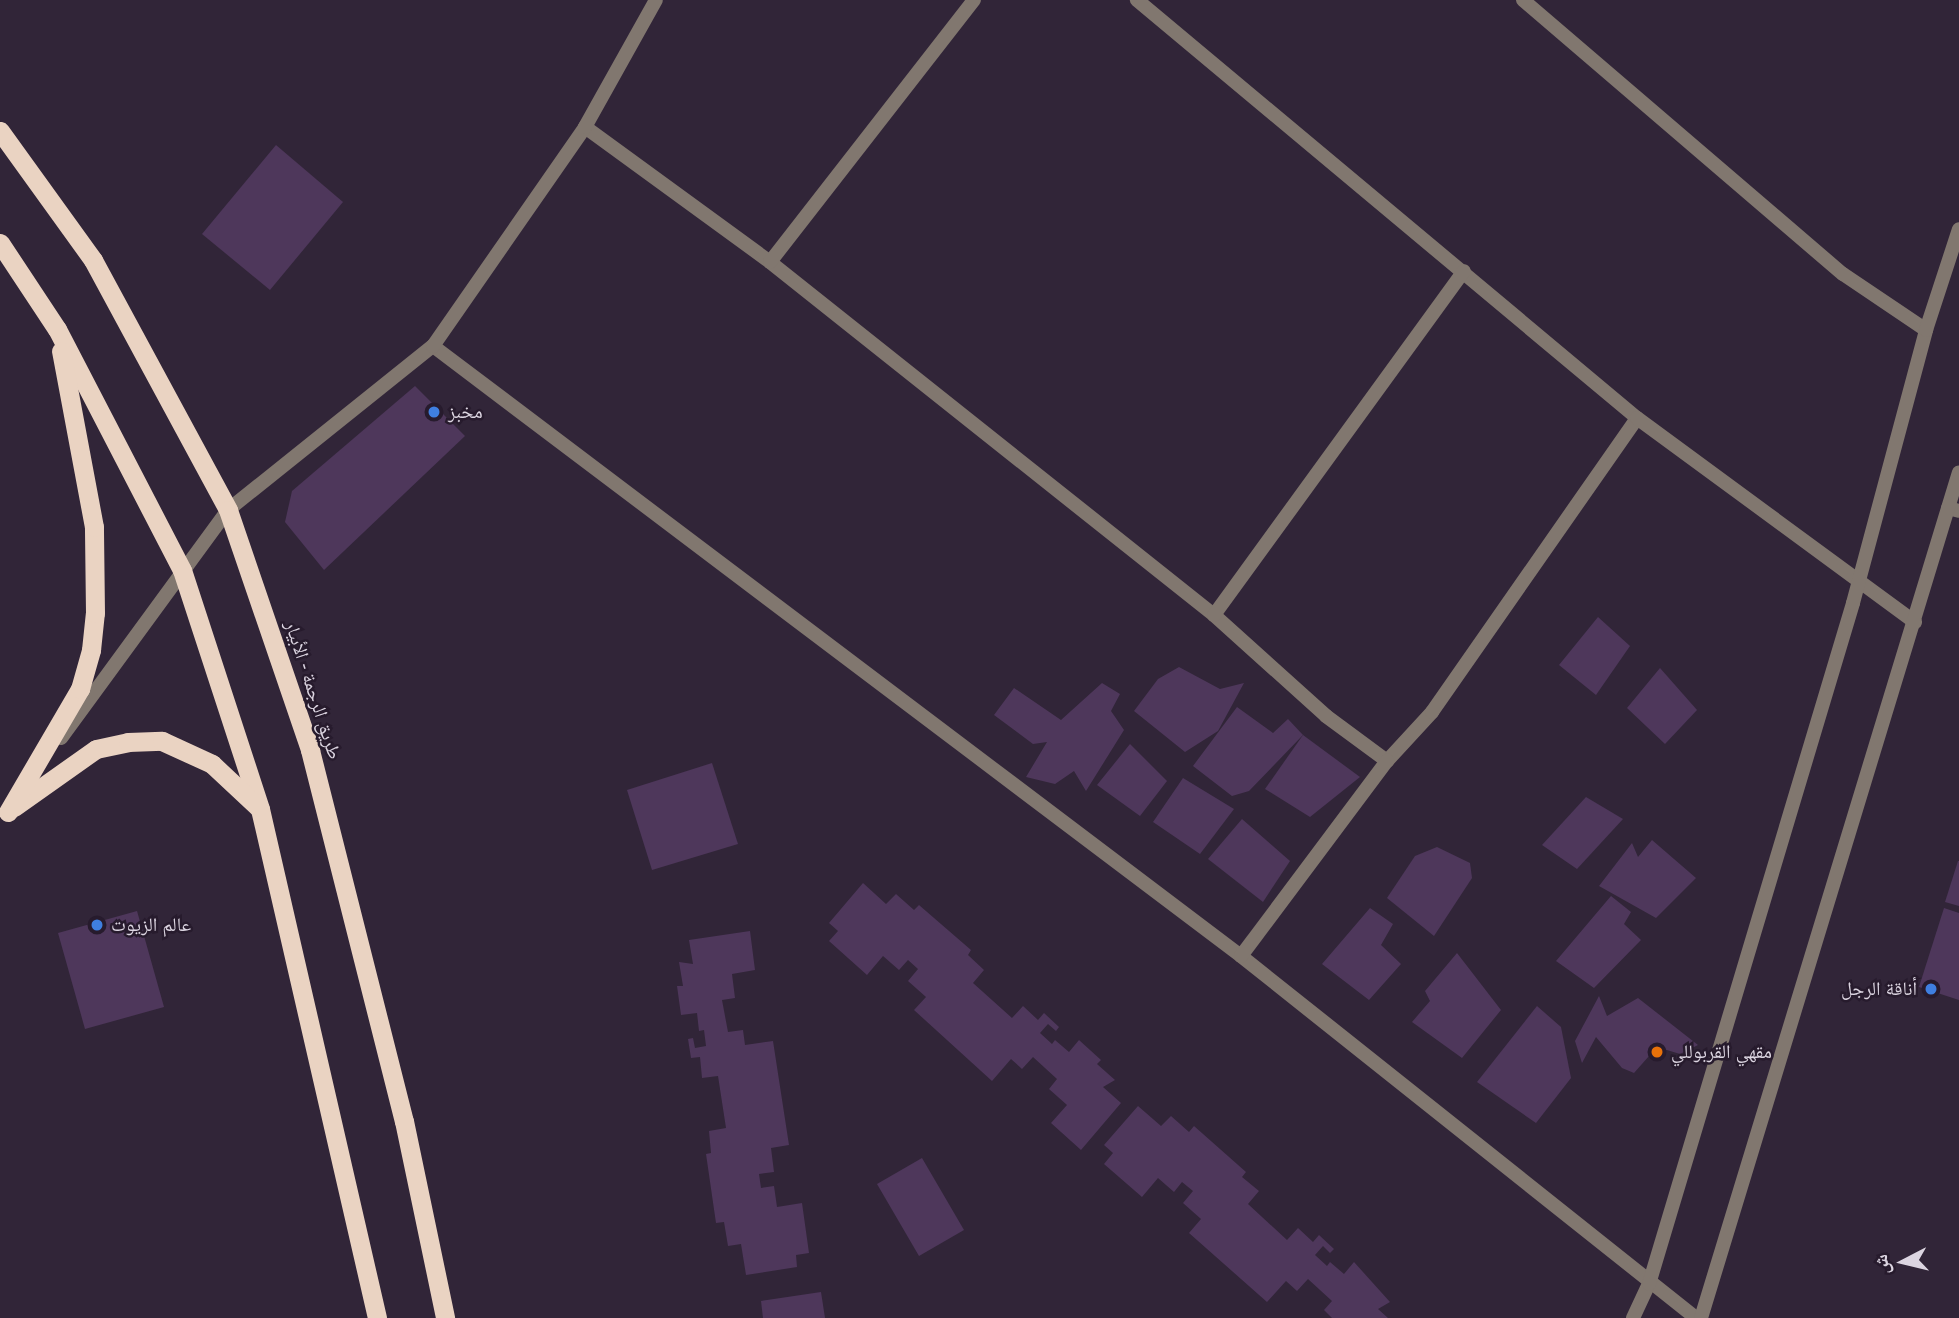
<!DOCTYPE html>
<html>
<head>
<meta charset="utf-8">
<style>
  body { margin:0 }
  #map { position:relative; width:1959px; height:1318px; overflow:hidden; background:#312538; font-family:Arial,"Noto Naskh Arabic",sans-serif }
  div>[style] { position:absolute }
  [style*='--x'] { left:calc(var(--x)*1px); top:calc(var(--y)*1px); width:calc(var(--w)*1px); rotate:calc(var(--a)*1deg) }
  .building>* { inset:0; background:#4e375b }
  .minor>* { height:14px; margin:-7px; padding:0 7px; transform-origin:7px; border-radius:7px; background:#81776f }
  .tertiary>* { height:14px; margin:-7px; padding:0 7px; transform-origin:7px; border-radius:7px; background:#81776f }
  .trunk>* { height:19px; margin:-9.5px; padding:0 9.5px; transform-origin:9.5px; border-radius:9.5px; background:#ead3c2 }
  .dots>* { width:19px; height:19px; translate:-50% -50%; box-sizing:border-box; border:4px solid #271b2d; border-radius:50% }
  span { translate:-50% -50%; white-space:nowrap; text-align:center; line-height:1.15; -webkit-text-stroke:5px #271b2d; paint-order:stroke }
  .poi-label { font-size:19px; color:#dcd5e1 }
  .left { translate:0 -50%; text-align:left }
  .right { translate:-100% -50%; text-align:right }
  .street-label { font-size:19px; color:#dcd5e1 }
  .north { position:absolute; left:1868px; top:1227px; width:70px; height:70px; -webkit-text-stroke:5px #271b2d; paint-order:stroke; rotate:263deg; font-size:19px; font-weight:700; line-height:28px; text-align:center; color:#dcd5e1 }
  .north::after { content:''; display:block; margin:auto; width:24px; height:32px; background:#dcd5e1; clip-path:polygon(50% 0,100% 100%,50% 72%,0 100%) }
</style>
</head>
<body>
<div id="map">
  <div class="building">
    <div style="clip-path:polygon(276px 145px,343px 202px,270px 290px,202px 234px)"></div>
    <div style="clip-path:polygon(415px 386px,465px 436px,324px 570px,285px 522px,292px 491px)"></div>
    <div style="clip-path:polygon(1598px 617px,1630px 646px,1596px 695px,1559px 665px)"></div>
    <div style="clip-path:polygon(1179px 667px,1220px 689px,1244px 683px,1218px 731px,1185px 752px,1134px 711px,1158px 679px)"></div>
    <div style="clip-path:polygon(1660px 668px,1697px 710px,1665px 744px,1627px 708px)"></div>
    <div style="clip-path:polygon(1102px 683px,1120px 694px,1111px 711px,1124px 730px,1086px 791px,1074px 771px,1055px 784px,1026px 777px,1047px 742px,1033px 744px,994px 715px,1014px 688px,1061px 720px)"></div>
    <div style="clip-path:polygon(1237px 707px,1273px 733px,1288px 719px,1303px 735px,1249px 791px,1232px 796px,1193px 766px)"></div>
    <div style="clip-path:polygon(1303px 735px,1360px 777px,1310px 817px,1265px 789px)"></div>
    <div style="clip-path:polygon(1130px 744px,1167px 781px,1140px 816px,1097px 785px)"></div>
    <div style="clip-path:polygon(712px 763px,738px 844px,652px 870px,627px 790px)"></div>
    <div style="clip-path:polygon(1183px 778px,1234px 809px,1200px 854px,1153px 822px)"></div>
    <div style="clip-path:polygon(1586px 797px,1623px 819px,1577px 869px,1542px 845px)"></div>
    <div style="clip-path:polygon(1242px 819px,1290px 861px,1263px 902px,1208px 859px)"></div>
    <div style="clip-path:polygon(1652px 840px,1696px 878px,1656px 918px,1599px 886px,1632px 843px,1638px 857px)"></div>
    <div style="clip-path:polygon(1437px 847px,1470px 863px,1472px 878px,1434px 936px,1387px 898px,1415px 856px)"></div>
    <div style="clip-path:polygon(1958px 861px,1959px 861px,1959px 906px,1945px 902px)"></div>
    <div style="clip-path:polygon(863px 883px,886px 904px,896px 894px,914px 910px,919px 905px,971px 950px,968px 955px,984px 970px,973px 983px,1012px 1018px,1023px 1006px,1038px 1020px,1044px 1013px,1059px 1027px,1056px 1031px,1048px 1024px,1040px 1033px,1052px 1044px,1055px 1040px,1069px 1052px,1079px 1040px,1101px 1060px,1097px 1064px,1115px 1080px,1103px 1087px,1121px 1103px,1081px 1150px,1051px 1123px,1067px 1105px,1049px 1089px,1057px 1079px,1033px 1057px,1022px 1069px,1011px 1059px,992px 1081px,914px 1010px,926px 997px,908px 981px,918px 969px,908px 960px,899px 970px,883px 956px,867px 975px,829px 941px,838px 931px,829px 923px)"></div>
    <div style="clip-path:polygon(1611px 896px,1631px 912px,1624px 924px,1641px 940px,1594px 988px,1556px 961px)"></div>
    <div style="clip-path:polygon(1370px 908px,1393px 924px,1381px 945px,1401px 964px,1369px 1000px,1322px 964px)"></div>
    <div style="clip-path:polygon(1944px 908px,1959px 913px,1959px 1000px,1919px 987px)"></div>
    <div style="clip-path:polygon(137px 911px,164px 1007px,85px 1029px,58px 933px)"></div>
    <div style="clip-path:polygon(750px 931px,755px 970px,732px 974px,735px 998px,722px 1000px,728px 1032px,743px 1030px,745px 1045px,773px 1041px,789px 1145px,771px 1148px,774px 1172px,759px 1174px,761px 1188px,774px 1186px,777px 1207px,802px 1203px,809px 1253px,796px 1255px,797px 1267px,746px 1275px,741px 1244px,728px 1246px,724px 1222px,716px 1223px,706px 1154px,711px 1153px,709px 1131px,726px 1128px,718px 1076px,702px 1078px,700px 1057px,691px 1058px,688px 1039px,693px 1038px,695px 1048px,706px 1046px,704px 1030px,699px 1031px,697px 1013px,681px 1015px,677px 986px,683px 986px,679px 962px,693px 964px,689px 940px)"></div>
    <div style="clip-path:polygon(1457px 953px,1501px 1010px,1462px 1058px,1412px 1022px,1430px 1001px,1425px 991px)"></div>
    <div style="clip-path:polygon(1599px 996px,1607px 1016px,1638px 998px,1698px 1045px,1680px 1054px,1657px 1047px,1634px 1073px,1622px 1068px,1596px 1037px,1582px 1063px,1575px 1041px)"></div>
    <div style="clip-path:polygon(1537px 1006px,1561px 1027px,1571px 1078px,1536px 1123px,1477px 1082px)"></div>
    <div style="clip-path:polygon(1138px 1106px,1161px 1126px,1171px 1116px,1189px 1132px,1194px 1126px,1246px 1172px,1242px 1177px,1259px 1191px,1248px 1204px,1287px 1240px,1298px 1228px,1313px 1242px,1319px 1235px,1334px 1249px,1330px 1253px,1323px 1246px,1315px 1255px,1327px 1266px,1330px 1262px,1344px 1274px,1354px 1262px,1390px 1302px,1378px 1309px,1388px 1318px,1332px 1318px,1324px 1310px,1332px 1301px,1308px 1279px,1297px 1291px,1286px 1281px,1267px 1302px,1189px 1233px,1201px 1219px,1183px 1203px,1193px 1191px,1182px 1182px,1174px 1192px,1158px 1178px,1142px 1197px,1104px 1164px,1113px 1153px,1104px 1145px)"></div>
    <div style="clip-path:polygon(922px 1158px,964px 1230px,919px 1256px,877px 1184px)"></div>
    <div style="clip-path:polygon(821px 1292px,825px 1318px,763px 1318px,761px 1301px)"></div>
  </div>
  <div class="minor">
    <div style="--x:1523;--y:0;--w:421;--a:40.6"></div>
    <div style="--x:1843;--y:274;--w:100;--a:34"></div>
    <div style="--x:585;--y:127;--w:229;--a:36.1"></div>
    <div style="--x:770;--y:262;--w:567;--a:38.49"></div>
    <div style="--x:1214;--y:615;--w:151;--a:42"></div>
    <div style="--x:1326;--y:716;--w:76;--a:36.4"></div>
    <div style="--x:1387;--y:761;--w:67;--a:-47.4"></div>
    <div style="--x:1432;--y:712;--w:358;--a:-55.1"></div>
    <div style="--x:1637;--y:418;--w:652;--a:-140.1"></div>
    <div style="--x:770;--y:262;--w:332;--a:-52.1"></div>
    <div style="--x:433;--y:346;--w:1012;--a:37.05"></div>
    <div style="--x:1241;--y:956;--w:581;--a:38.51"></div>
    <div style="--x:1637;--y:418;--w:345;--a:36.3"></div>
    <div style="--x:1948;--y:508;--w:11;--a:15"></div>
    <div style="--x:1214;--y:615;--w:425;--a:-54"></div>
    <div style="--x:61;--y:738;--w:283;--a:-53.8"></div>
    <div style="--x:228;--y:510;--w:263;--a:-38.7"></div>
    <div style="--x:433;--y:346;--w:267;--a:-55.2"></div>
    <div style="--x:585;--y:127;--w:145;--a:-60.8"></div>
    <div style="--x:1241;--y:956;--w:244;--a:-53.2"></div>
  </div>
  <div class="tertiary">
    <div style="--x:1633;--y:1318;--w:38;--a:-65"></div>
    <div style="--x:1649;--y:1284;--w:711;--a:-73.32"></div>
    <div style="--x:1853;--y:603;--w:283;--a:-75"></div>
    <div style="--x:1926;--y:330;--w:106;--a:-71.9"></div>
    <div style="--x:1701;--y:1318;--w:884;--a:-73.04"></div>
  </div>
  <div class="trunk">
    <div style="--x:0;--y:131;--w:159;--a:54.2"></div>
    <div style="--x:93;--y:260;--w:284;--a:61.6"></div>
    <div style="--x:228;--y:510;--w:254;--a:71.1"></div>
    <div style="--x:310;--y:750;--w:383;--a:75.8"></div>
    <div style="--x:404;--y:1121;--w:201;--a:78.2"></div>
    <div style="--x:0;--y:243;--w:103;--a:56.5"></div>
    <div style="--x:57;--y:329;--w:271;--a:62.6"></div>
    <div style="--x:182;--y:570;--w:251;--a:71.9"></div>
    <div style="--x:260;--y:809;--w:522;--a:77.05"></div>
    <div style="--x:14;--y:807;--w:100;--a:-35.3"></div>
    <div style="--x:96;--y:749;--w:33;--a:-12"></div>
    <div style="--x:128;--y:742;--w:34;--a:-2"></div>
    <div style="--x:162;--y:741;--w:55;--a:24.7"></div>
    <div style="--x:212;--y:764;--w:63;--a:43.1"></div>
    <div style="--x:8;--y:812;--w:143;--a:-59.7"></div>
    <div style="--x:80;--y:689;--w:41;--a:-74.2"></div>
    <div style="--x:91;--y:650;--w:37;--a:-84"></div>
    <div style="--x:95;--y:613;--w:86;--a:-90.7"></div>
    <div style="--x:94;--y:527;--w:179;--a:-100.6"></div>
  </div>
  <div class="dots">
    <div style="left:434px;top:412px;background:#3f7fe0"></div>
    <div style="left:97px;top:925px;background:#3f7fe0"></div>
    <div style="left:1931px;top:989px;background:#3f7fe0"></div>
    <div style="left:1657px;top:1052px;background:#e8710a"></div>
  </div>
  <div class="poi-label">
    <span class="left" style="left:448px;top:412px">مخبز</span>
    <span class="left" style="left:111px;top:925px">عالم الزيوت</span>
    <span class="right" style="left:1917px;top:989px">أناقة الرجل</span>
    <span class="left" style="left:1671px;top:1052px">مقهي القربوللي</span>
  </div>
  <div class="street-label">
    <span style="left:313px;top:690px;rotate:72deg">طريق الرجمة - الأبيار</span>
  </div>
  <div class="north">ش</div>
</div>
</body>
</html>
